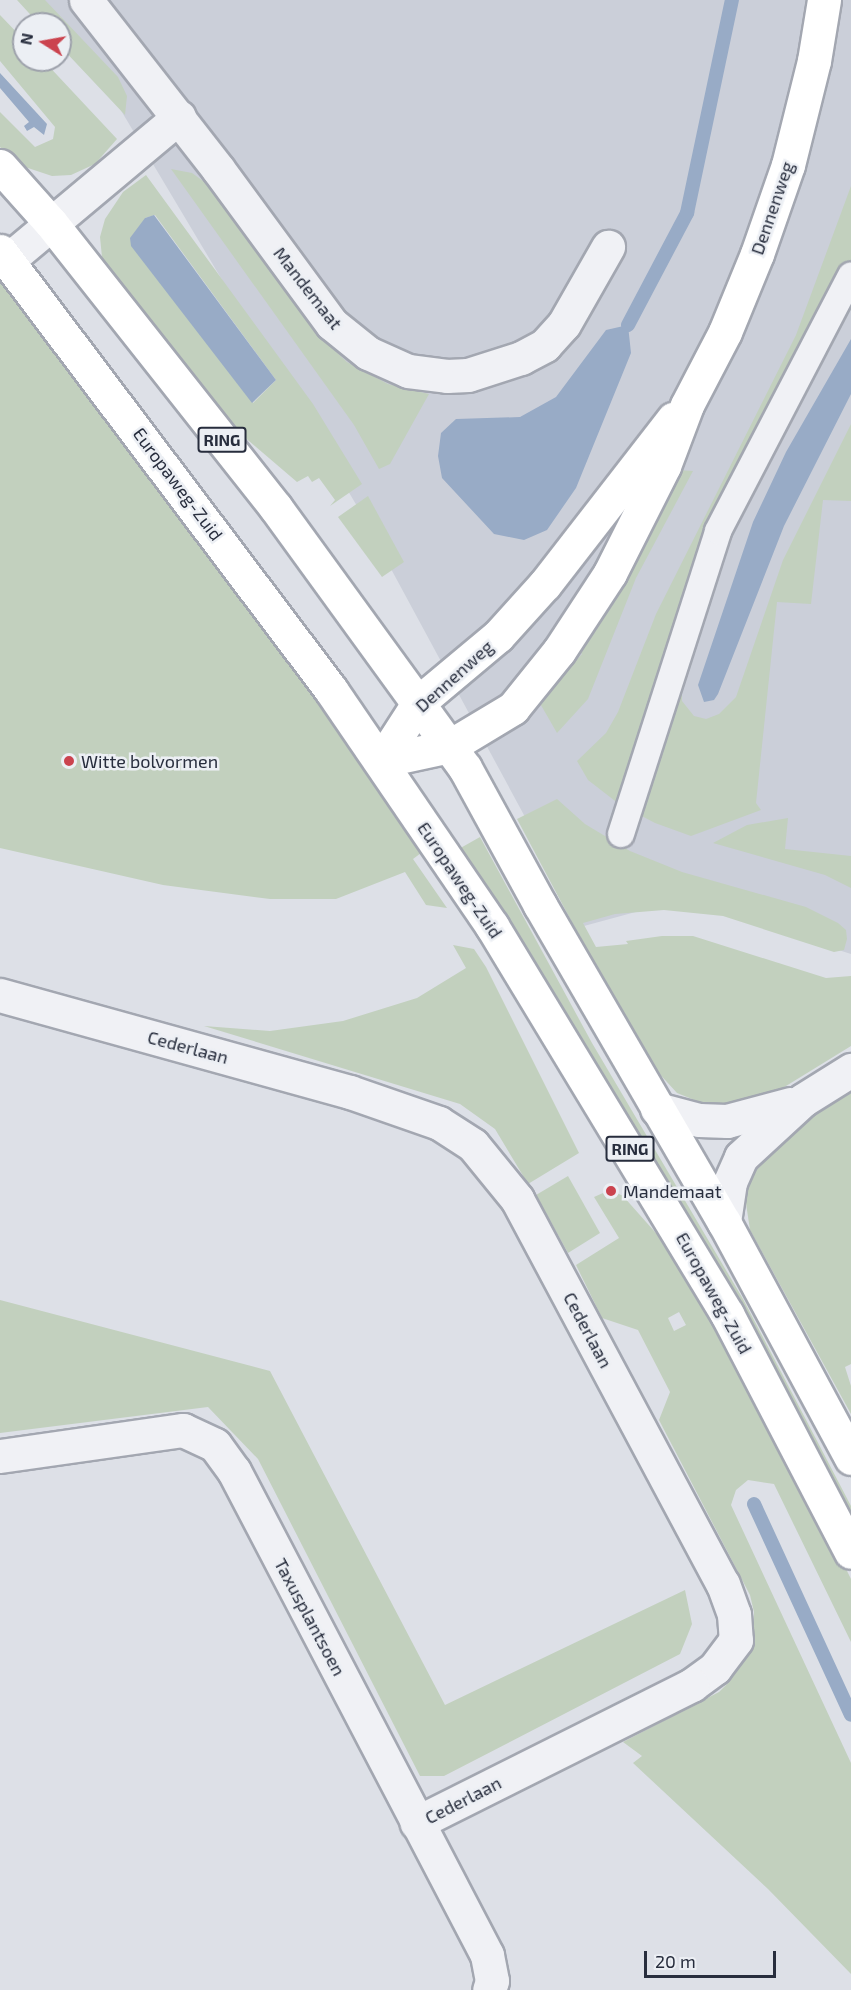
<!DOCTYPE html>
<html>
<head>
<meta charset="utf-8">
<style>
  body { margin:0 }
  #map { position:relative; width:851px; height:1990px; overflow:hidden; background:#dde0e7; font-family:"Exo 2",sans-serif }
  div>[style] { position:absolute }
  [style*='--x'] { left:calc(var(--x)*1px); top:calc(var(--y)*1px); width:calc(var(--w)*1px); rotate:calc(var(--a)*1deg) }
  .built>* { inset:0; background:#cbcfd9 }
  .green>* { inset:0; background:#c2d0be }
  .water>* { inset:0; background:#98abc6 }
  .stream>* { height:14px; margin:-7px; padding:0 7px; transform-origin:7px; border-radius:7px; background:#98abc6 }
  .roads { filter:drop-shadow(2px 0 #a3a7b1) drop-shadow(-2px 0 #a3a7b1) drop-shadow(0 2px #a3a7b1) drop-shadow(0 -2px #a3a7b1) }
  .lane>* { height:26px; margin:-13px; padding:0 13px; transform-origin:13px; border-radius:13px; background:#f0f1f5 }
  .street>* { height:33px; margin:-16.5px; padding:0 16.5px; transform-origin:16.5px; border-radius:16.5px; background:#f0f1f5 }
  .secondary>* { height:33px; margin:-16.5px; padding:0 16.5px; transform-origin:16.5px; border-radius:16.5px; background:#fff }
  .primary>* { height:33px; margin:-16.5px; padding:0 16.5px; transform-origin:16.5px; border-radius:16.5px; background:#fff }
  .dots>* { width:16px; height:16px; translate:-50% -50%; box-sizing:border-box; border:3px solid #eceff4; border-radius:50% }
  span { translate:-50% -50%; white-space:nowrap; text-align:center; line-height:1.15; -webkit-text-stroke:5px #eceff4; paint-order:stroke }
  .shield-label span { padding:2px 4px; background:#eceff4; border:2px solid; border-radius:4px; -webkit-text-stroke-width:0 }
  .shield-label { font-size:16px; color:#272d3d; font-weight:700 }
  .street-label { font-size:18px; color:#272d3d }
  .poi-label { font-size:18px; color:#272d3d }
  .left { translate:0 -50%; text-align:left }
  .north { position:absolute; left:12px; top:12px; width:60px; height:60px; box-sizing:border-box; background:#eceff4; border:2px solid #9da1ab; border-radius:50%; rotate:281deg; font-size:16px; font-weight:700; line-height:24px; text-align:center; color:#272d3d }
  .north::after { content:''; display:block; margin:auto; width:21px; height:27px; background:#cb434e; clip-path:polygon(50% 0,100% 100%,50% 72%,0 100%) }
  .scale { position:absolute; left:644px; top:1951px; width:132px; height:27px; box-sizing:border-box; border:3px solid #272d3d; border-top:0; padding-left:8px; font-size:18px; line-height:21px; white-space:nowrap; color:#272d3d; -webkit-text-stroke:4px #eceff4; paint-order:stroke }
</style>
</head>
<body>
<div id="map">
  <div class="built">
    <div style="clip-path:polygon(27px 0,851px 0,851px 954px,717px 911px,654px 907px,584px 926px,357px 506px,107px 87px,60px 24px)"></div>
  </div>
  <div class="green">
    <div style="clip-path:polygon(17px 0,45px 0,118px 77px,127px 96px,125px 115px,60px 46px,60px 24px,39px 24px)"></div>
    <div style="clip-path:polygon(0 15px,24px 40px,24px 60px,43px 60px,117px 139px,95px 164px,71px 175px,52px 176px,22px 166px,0 147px,0 112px,35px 147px,53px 139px,55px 127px,0 61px)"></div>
    <div style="clip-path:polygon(171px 169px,192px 173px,210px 186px,314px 331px,347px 362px,388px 384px,429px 394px,390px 464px,379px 469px,354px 425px)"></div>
    <div style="clip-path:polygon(evenodd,146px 175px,313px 404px,362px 484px,330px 506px,335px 500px,319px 478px,312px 482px,308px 476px,297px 482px,215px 412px,113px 278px,102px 257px,100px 237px,105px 219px,123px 192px,146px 175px,155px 215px,276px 380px,253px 403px,145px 218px,155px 215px)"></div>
    <div style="clip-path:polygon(851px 186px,851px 309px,733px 529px,682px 685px,682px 701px,694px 716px,706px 719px,719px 714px,736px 697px,783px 560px,851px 424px,851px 501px,823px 500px,811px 604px,777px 602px,756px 803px,761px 810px,691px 836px,655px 823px,619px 804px,588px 780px,577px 761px,606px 733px,618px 712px,656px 614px,796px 335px)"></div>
    <div style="clip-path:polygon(0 277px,178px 491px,425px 850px,413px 859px,447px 908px,426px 905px,405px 872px,336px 899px,270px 899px,163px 885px,0 848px)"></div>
    <div style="clip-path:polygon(677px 470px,693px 471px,636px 578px,588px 699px,557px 733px,538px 700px,582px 654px,578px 651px)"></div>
    <div style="clip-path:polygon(368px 496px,404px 562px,382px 577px,338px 517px)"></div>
    <div style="clip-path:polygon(557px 799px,585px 824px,630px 851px,682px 872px,806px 907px,838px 923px,846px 930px,847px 939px,844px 950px,834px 952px,723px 916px,664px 910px,615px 914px,583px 923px,596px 947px,628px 944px,626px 941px,662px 936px,693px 936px,826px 978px,851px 976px,851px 1046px,755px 1105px,722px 1111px,677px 1093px,656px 1070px,599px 973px,517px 819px)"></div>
    <div style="clip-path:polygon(788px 818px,785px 849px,851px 856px,851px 888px,825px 875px,713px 843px,747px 825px)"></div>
    <div style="clip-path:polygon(480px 837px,592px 1043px,743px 1299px,851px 1506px,851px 1529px,457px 850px)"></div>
    <div style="clip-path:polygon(453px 945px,474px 949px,486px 967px,579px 1153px,528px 1184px,495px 1129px,460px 1104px,204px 1026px,270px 1031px,343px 1021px,417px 998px,466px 968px)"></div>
    <div style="clip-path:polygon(851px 1093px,851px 1364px,845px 1367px,851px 1386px,851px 1414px,750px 1230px,745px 1197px,757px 1160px,791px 1129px)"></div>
    <div style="clip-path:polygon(568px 1176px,600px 1233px,568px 1253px,536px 1195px)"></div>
    <div style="clip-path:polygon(evenodd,603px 1193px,607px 1199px,617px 1193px,623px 1196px,686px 1267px,778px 1433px,851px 1579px,851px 1642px,774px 1484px,748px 1480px,736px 1490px,731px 1505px,851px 1763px,851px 1974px,768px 1889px,633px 1763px,642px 1756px,623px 1742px,719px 1692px,730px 1681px,753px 1646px,754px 1612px,750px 1595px,659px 1420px,670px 1392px,638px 1330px,602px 1318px,576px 1265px,619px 1238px,594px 1197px,603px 1193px,679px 1312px,686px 1325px,674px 1331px,668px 1318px,679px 1312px)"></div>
    <div style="clip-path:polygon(0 1300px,270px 1371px,445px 1705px,685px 1590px,692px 1624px,680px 1654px,444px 1776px,420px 1776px,258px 1459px,208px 1407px,0 1433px)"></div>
  </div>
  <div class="water">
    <div style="clip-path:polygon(0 73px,47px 124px,44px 135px,34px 127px,27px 131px,24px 126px,29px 122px,0 88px)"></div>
    <div style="clip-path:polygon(154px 215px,276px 380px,252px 403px,131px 246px,130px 238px,145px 218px)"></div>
    <div style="clip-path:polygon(628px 325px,631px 353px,576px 488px,547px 530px,524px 540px,494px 534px,442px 478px,438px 456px,441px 433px,456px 419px,520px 417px,556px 397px,606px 330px)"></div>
    <div style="clip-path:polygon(851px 339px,851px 394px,784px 526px,718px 694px,714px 700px,704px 702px,698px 685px,753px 522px,786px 452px)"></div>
  </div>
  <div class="stream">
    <div style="--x:628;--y:325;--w:127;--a:-62.2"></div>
    <div style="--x:687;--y:213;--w:218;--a:-78.1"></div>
    <div style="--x:754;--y:1504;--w:232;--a:65.3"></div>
  </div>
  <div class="roads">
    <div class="lane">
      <div style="--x:621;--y:834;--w:318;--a:-72.2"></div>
      <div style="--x:718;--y:531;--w:288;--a:-62.5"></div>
    </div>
    <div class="street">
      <div style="--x:86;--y:0;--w:214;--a:52"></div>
      <div style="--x:218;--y:169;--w:192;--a:53.7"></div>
      <div style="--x:332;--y:324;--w:46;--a:38.9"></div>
      <div style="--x:368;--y:353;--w:44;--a:24.2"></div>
      <div style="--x:408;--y:371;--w:39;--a:7"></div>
      <div style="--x:447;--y:376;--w:21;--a:-3"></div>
      <div style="--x:468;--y:375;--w:56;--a:-17.8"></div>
      <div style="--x:521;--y:358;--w:27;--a:-28"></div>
      <div style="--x:545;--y:345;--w:28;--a:-48"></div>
      <div style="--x:564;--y:324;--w:89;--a:-60.3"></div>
      <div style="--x:8;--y:260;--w:223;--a:-39.9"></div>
      <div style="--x:0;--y:995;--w:363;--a:15.5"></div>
      <div style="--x:350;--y:1092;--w:94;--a:19.2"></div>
      <div style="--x:439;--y:1123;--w:40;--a:32.9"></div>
      <div style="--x:473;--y:1145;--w:70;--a:50.8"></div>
      <div style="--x:517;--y:1199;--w:437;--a:61.9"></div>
      <div style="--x:723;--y:1584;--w:32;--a:70"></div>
      <div style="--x:734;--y:1614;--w:26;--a:86"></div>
      <div style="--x:736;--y:1640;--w:35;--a:127"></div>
      <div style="--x:715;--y:1668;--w:29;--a:144"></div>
      <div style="--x:692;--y:1685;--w:308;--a:153.4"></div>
      <div style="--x:657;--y:1109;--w:43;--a:14.7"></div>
      <div style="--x:699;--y:1120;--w:28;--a:2"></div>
      <div style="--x:727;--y:1121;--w:65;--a:-15.1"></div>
      <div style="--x:724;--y:1222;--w:40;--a:-81.5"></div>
      <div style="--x:730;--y:1182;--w:27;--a:-66"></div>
      <div style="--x:741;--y:1157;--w:84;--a:-42.6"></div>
      <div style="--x:803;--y:1100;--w:57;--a:-32"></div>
      <div style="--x:0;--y:1456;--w:185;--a:-8.1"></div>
      <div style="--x:183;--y:1430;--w:35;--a:25"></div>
      <div style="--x:215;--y:1445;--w:32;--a:54"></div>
      <div style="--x:234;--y:1471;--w:546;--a:62.4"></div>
      <div style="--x:487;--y:1955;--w:26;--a:79"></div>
      <div style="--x:492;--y:1981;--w:9;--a:108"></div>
    </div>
    <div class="secondary">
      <div style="--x:381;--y:761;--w:71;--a:-12.3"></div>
      <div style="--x:450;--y:746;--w:74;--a:-31.1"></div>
      <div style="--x:513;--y:708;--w:73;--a:-51.1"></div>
      <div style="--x:559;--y:651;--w:93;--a:-56.8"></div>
      <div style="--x:610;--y:573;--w:120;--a:-63.2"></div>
      <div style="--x:664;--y:466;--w:65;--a:-69.3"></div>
      <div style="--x:687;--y:405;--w:82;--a:-62.5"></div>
      <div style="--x:725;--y:332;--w:84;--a:-67.7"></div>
      <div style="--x:757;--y:254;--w:94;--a:-70.8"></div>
      <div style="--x:788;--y:165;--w:107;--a:-76"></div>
      <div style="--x:814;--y:61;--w:62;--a:-80.7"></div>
      <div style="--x:381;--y:761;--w:70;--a:-57.2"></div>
      <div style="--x:419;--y:702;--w:103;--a:-39.9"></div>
      <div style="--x:498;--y:636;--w:70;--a:-47.9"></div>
      <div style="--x:545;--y:584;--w:209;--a:-52.2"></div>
    </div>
    <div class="primary">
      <div style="--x:0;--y:166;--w:76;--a:48.2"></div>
      <div style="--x:51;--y:223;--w:363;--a:51.7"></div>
      <div style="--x:276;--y:508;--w:321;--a:54"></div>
      <div style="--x:465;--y:768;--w:156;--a:61.3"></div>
      <div style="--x:540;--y:905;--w:367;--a:59.9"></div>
      <div style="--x:724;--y:1222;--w:268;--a:61.7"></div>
      <div style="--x:0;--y:251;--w:550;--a:52.98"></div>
      <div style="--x:331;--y:690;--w:286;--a:55.7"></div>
      <div style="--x:492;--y:926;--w:454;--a:58.8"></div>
      <div style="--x:727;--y:1314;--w:268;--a:62.5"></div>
    </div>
  </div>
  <div class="dots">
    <div style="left:69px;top:761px;background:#cb434e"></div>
    <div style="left:611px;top:1191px;background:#cb434e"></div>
  </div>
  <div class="shield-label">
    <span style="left:222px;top:440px">RING</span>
    <span style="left:630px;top:1149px">RING</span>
  </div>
  <div class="street-label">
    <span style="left:772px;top:208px;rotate:-71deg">Dennenweg</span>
    <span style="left:308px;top:288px;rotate:52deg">Mandemaat</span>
    <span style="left:178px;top:484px;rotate:53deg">Europaweg-Zuid</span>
    <span style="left:454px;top:676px;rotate:-42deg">Dennenweg</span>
    <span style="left:460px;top:880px;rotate:56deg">Europaweg-Zuid</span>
    <span style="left:188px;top:1047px;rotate:15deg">Cederlaan</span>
    <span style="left:714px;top:1293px;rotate:61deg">Europaweg-Zuid</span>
    <span style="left:588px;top:1330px;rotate:62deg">Cederlaan</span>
    <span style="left:310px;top:1617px;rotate:62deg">Taxusplantsoen</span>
    <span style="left:463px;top:1800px;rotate:-27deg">Cederlaan</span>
  </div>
  <div class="poi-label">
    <span class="left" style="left:81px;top:761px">Witte bolvormen</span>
    <span class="left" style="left:623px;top:1191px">Mandemaat</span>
  </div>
  <div class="north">N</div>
  <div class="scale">20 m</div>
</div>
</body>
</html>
